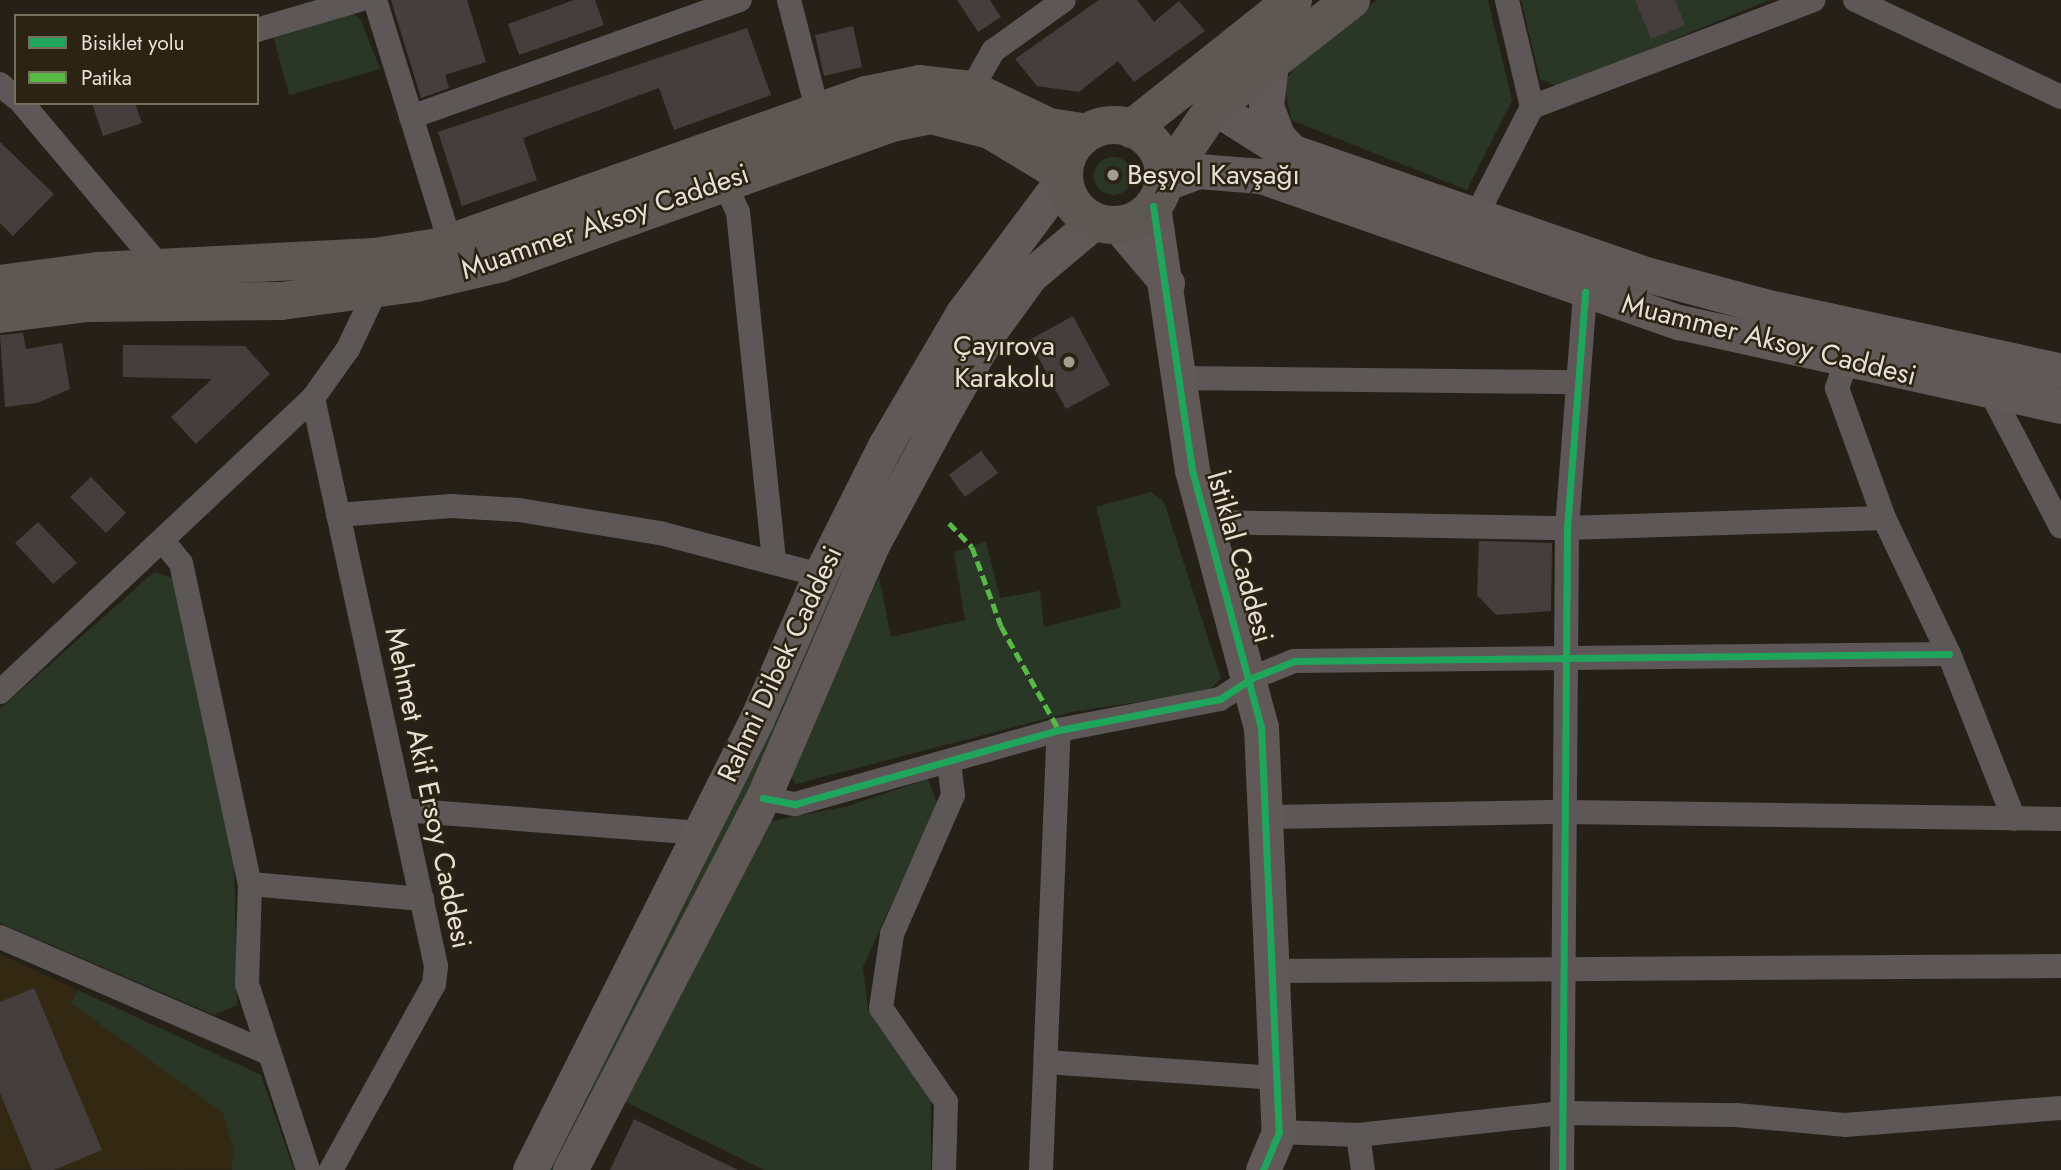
<!DOCTYPE html>
<html>
<head>
<meta charset="utf-8">
<style>
  body { margin:0 }
  #map { position:relative; width:2061px; height:1170px; overflow:hidden; background:#262118; font-family:Jost,sans-serif }
  div>[style] { position:absolute }
  [style*='--x'] { left:calc(var(--x)*1px); top:calc(var(--y)*1px); width:calc(var(--w)*1px); rotate:calc(var(--a)*1deg) }
  .built>* { inset:0; background:#332812 }
  .green>* { inset:0; background:#2a3727 }
  .round { border-radius:50% }
  .building>* { inset:0; background:#463e3d }
  .street>* { height:24px; margin:-12px; padding:0 12px; transform-origin:12px; border-radius:12px; background:#5d5857 }
  .secondary>* { height:35px; margin:-17.5px; padding:0 17.5px; transform-origin:17.5px; border-radius:17.5px; background:#605957 }
  .primary>* { height:38px; margin:-19px; padding:0 19px; transform-origin:19px; border-radius:19px; background:#5e5854 }
  .primary>.ring { margin:-19px; padding:0; box-sizing:content-box; background:none; border:38px solid #5e5854; border-radius:50% }
  .quiet>* { height:5px; margin-top:-2.5px; transform-origin:0; background:repeating-linear-gradient(90deg,#58b947 0 10px,transparent 0 15px) }
  .cycleway>* { height:7px; margin:-3.5px; padding:0 3.5px; transform-origin:3.5px; border-radius:3.5px; background:#20a55d }
  .dots>* { width:19px; height:19px; translate:-50% -50%; box-sizing:border-box; border:4px solid #2c2312; border-radius:50% }
  span { translate:-50% -50%; white-space:nowrap; text-align:center; line-height:1.15; -webkit-text-stroke:5px #2c2312; paint-order:stroke }
  .poi-label { font-size:28px; color:#e6e0d5 }
  .left { translate:0 -50%; text-align:left }
  .right { translate:-100% -50%; text-align:right }
  .street-label { font-size:28px; color:#e6e0d5 }
  .legend { position:absolute; left:14px; top:14px; width:245px; height:91px; box-sizing:border-box; background:#2c2312; border:2px solid #766f60; margin:0; padding:9px 12px; list-style:none; font-size:21px; color:#e6e0d5 }
  .legend li { display:flex; align-items:center; gap:14px; height:35px }
  .legend b { width:35px; border:2px solid #766f60 }
</style>
</head>
<body>
<div id="map">
  <div class="built">
    <div style="clip-path:polygon(0 954px,261px 1075px,294px 1170px,0 1169px)"></div>
  </div>
  <div class="green">
    <div style="clip-path:polygon(1377px 0,1488px 0,1512px 101px,1467px 190px,1291px 120px,1284px 83px,1296px 64px)"></div>
    <div style="clip-path:polygon(1521px 0,1769px 0,1558px 87px,1540px 79px)"></div>
    <div style="clip-path:polygon(352px 13px,360px 18px,380px 69px,289px 95px,274px 38px)"></div>
    <div class="round" style="left:1094px;top:157px;width:38px;height:38px"></div>
    <div style="clip-path:polygon(963px 336px,775px 738px,557px 1170px,545px 1170px,822px 602px)"></div>
    <div style="clip-path:polygon(1151px 492px,1164px 502px,1221px 678px,1209px 691px,1071px 712px,796px 784px,790px 775px,879px 577px,891px 637px,965px 620px,954px 552px,986px 542px,1000px 598px,1040px 591px,1044px 627px,1121px 607px,1096px 507px)"></div>
    <div style="clip-path:polygon(154px 572px,173px 578px,234px 859px,237px 1005px,214px 1015px,0 923px,0 709px)"></div>
    <div style="clip-path:polygon(928px 779px,937px 803px,863px 967px,868px 1009px,931px 1098px,931px 1170px,764px 1170px,624px 1101px,767px 822px,848px 806px)"></div>
    <div style="clip-path:polygon(78px 990px,261px 1075px,294px 1170px,232px 1170px,233px 1148px,223px 1113px,71px 1003px)"></div>
  </div>
  <div class="building">
    <div style="clip-path:polygon(391px 0,467px 0,486px 62px,445px 75px,449px 88px,421px 98px)"></div>
    <div style="clip-path:polygon(574px 0,595px 0,604px 25px,519px 55px,508px 24px)"></div>
    <div style="clip-path:polygon(957px 0,990px 0,1001px 17px,978px 32px)"></div>
    <div style="clip-path:polygon(1099px 0,1137px 0,1154px 22px,1179px 1px,1205px 31px,1134px 82px,1118px 61px,1079px 92px,1037px 86px,1015px 59px)"></div>
    <div style="clip-path:polygon(1635px 0,1675px 0,1685px 25px,1651px 39px)"></div>
    <div style="clip-path:polygon(853px 26px,862px 67px,824px 76px,815px 35px)"></div>
    <div style="clip-path:polygon(747px 28px,771px 95px,674px 130px,659px 88px,523px 138px,537px 180px,462px 206px,438px 132px)"></div>
    <div style="clip-path:polygon(92px 103px,135px 103px,142px 123px,103px 136px)"></div>
    <div style="clip-path:polygon(0 142px,54px 194px,13px 236px,0 223px)"></div>
    <div style="clip-path:polygon(1073px 316px,1110px 385px,1066px 409px,1029px 340px)"></div>
    <div style="clip-path:polygon(23px 333px,26px 349px,62px 343px,70px 389px,37px 403px,5px 407px,0 335px)"></div>
    <div style="clip-path:polygon(123px 345px,245px 346px,270px 374px,196px 444px,171px 417px,212px 379px,123px 377px)"></div>
    <div style="clip-path:polygon(981px 451px,998px 473px,965px 497px,949px 475px)"></div>
    <div style="clip-path:polygon(91px 477px,126px 513px,106px 533px,70px 497px)"></div>
    <div style="clip-path:polygon(38px 522px,77px 563px,53px 584px,15px 543px)"></div>
    <div style="clip-path:polygon(1479px 541px,1552px 543px,1551px 611px,1496px 615px,1477px 595px)"></div>
    <div style="clip-path:polygon(34px 988px,102px 1150px,54px 1170px,32px 1170px,0 1093px,0 1002px)"></div>
    <div style="clip-path:polygon(634px 1119px,738px 1170px,610px 1170px)"></div>
  </div>
  <div class="street">
    <div style="--x:375;--y:0;--w:254;--a:72.8"></div>
    <div style="--x:789;--y:0;--w:117;--a:75.6"></div>
    <div style="--x:1855;--y:0;--w:228;--a:25.2"></div>
    <div style="--x:257;--y:30;--w:106;--a:-16.4"></div>
    <div style="--x:0;--y:84;--w:21;--a:41"></div>
    <div style="--x:971;--y:90;--w:45;--a:-60.6"></div>
    <div style="--x:993;--y:51;--w:87;--a:-35.7"></div>
    <div style="--x:22;--y:103;--w:217;--a:49.9"></div>
    <div style="--x:1532;--y:107;--w:301;--a:-20.8"></div>
    <div style="--x:411;--y:117;--w:349;--a:-19.6"></div>
    <div style="--x:724;--y:181;--w:34;--a:66"></div>
    <div style="--x:738;--y:212;--w:350;--a:84.1"></div>
    <div style="--x:1476;--y:216;--w:123;--a:-62.8"></div>
    <div style="--x:1532;--y:107;--w:110;--a:-103.2"></div>
    <div style="--x:1846;--y:362;--w:28;--a:109"></div>
    <div style="--x:1837;--y:388;--w:138;--a:70.1"></div>
    <div style="--x:1884;--y:518;--w:151;--a:64.5"></div>
    <div style="--x:1949;--y:654;--w:177;--a:68.5"></div>
    <div style="--x:1179;--y:378;--w:395;--a:0.6"></div>
    <div style="--x:1990;--y:391;--w:153;--a:62.4"></div>
    <div style="--x:313;--y:398;--w:581;--a:77.78"></div>
    <div style="--x:436;--y:966;--w:18;--a:96"></div>
    <div style="--x:434;--y:984;--w:213;--a:119"></div>
    <div style="--x:338;--y:515;--w:113;--a:-4.6"></div>
    <div style="--x:451;--y:506;--w:68;--a:3.4"></div>
    <div style="--x:519;--y:510;--w:143;--a:9.3"></div>
    <div style="--x:660;--y:533;--w:165;--a:14.7"></div>
    <div style="--x:1207;--y:522;--w:360;--a:1"></div>
    <div style="--x:1567;--y:528;--w:317;--a:-1.8"></div>
    <div style="--x:163;--y:541;--w:28;--a:51"></div>
    <div style="--x:181;--y:563;--w:328;--a:77.9"></div>
    <div style="--x:250;--y:884;--w:100;--a:91.7"></div>
    <div style="--x:247;--y:984;--w:196;--a:71.8"></div>
    <div style="--x:0;--y:692;--w:429;--a:-43.2"></div>
    <div style="--x:313;--y:398;--w:60;--a:-54.5"></div>
    <div style="--x:348;--y:349;--w:68;--a:-64.6"></div>
    <div style="--x:763;--y:798;--w:33;--a:11"></div>
    <div style="--x:795;--y:804;--w:274;--a:-15.7"></div>
    <div style="--x:1059;--y:730;--w:164;--a:-10.9"></div>
    <div style="--x:1220;--y:699;--w:38;--a:-33"></div>
    <div style="--x:1252;--y:678;--w:45;--a:-22"></div>
    <div style="--x:1294;--y:661;--w:655;--a:-0.61"></div>
    <div style="--x:402;--y:810;--w:299;--a:4.4"></div>
    <div style="--x:1264;--y:817;--w:301;--a:-1"></div>
    <div style="--x:1565;--y:812;--w:496;--a:0.8"></div>
    <div style="--x:250;--y:884;--w:173;--a:5"></div>
    <div style="--x:0;--y:937;--w:292;--a:23.4"></div>
    <div style="--x:1270;--y:971;--w:791;--a:-0.36"></div>
    <div style="--x:1046;--y:1062;--w:230;--a:4"></div>
    <div style="--x:1279;--y:1132;--w:79;--a:2.2"></div>
    <div style="--x:1358;--y:1135;--w:205;--a:-6.2"></div>
    <div style="--x:1562;--y:1113;--w:174;--a:0.7"></div>
    <div style="--x:1736;--y:1115;--w:109;--a:5.2"></div>
    <div style="--x:1845;--y:1125;--w:217;--a:-4.5"></div>
    <div style="--x:1358;--y:1135;--w:35;--a:82"></div>
    <div style="--x:944;--y:1170;--w:68;--a:-88.3"></div>
    <div style="--x:946;--y:1102;--w:114;--a:-124.7"></div>
    <div style="--x:881;--y:1008;--w:75;--a:-81.5"></div>
    <div style="--x:892;--y:934;--w:152;--a:-66.3"></div>
    <div style="--x:953;--y:795;--w:34;--a:-97"></div>
    <div style="--x:1041;--y:1170;--w:440;--a:-87.7"></div>
    <div style="--x:1562;--y:1170;--w:642;--a:-89.55"></div>
    <div style="--x:1567;--y:528;--w:237;--a:-85.6"></div>
  </div>
  <div class="secondary">
    <div style="--x:1271;--y:63;--w:43;--a:96.6"></div>
    <div style="--x:1266;--y:106;--w:33;--a:69"></div>
    <div style="--x:1278;--y:137;--w:19;--a:47"></div>
    <div style="--x:1214;--y:107;--w:73;--a:32.2"></div>
    <div style="--x:1276;--y:146;--w:395;--a:19.1"></div>
    <div style="--x:1649;--y:275;--w:119;--a:15.1"></div>
    <div style="--x:1764;--y:306;--w:304;--a:12.3"></div>
    <div style="--x:1163;--y:184;--w:37;--a:-20"></div>
    <div style="--x:1198;--y:171;--w:63;--a:4.5"></div>
    <div style="--x:1261;--y:176;--w:443;--a:19.3"></div>
    <div style="--x:1679;--y:322;--w:391;--a:12.4"></div>
    <div style="--x:1153;--y:206;--w:267;--a:81.6"></div>
    <div style="--x:1192;--y:470;--w:266;--a:75"></div>
    <div style="--x:1261;--y:727;--w:405;--a:87.5"></div>
    <div style="--x:1279;--y:1132;--w:41;--a:112.8"></div>
    <div style="--x:1118;--y:225;--w:76;--a:49.8"></div>
    <div style="--x:530;--y:1170;--w:503;--a:-63.28"></div>
    <div style="--x:756;--y:721;--w:159;--a:-66.3"></div>
    <div style="--x:820;--y:575;--w:147;--a:-63.3"></div>
    <div style="--x:886;--y:444;--w:152;--a:-59.6"></div>
    <div style="--x:963;--y:313;--w:167;--a:-53.3"></div>
    <div style="--x:570;--y:1170;--w:419;--a:-62.6"></div>
    <div style="--x:763;--y:798;--w:278;--a:-66.7"></div>
    <div style="--x:873;--y:543;--w:139;--a:-61.6"></div>
    <div style="--x:939;--y:421;--w:103;--a:-60.5"></div>
    <div style="--x:990;--y:331;--w:68;--a:-54"></div>
    <div style="--x:1030;--y:276;--w:84;--a:-40.2"></div>
  </div>
  <div class="primary">
    <div class="ring" style="left:1064px;top:125px;width:62px;height:62px"></div>
    <div style="--x:1131;--y:129;--w:207;--a:-38.5"></div>
    <div style="--x:1163;--y:167;--w:23;--a:-34"></div>
    <div style="--x:1182;--y:154;--w:57;--a:-55.8"></div>
    <div style="--x:1214;--y:107;--w:174;--a:-38"></div>
    <div style="--x:0;--y:284;--w:100;--a:-7.5"></div>
    <div style="--x:99;--y:271;--w:276;--a:-2.9"></div>
    <div style="--x:375;--y:257;--w:65;--a:-8.9"></div>
    <div style="--x:439;--y:247;--w:453;--a:-19.6"></div>
    <div style="--x:866;--y:95;--w:55;--a:-11.5"></div>
    <div style="--x:920;--y:84;--w:51;--a:6.7"></div>
    <div style="--x:971;--y:90;--w:86;--a:25.4"></div>
    <div style="--x:1049;--y:127;--w:36;--a:9"></div>
    <div style="--x:0;--y:314;--w:88;--a:-7.2"></div>
    <div style="--x:87;--y:303;--w:194;--a:-0.6"></div>
    <div style="--x:281;--y:301;--w:136;--a:-7.6"></div>
    <div style="--x:416;--y:283;--w:87;--a:-13.2"></div>
    <div style="--x:501;--y:263;--w:414;--a:-19.7"></div>
    <div style="--x:891;--y:123;--w:41;--a:-11.3"></div>
    <div style="--x:931;--y:115;--w:61;--a:14.3"></div>
    <div style="--x:990;--y:130;--w:85;--a:31.1"></div>
  </div>
  <div class="quiet">
    <div style="--x:949;--y:523;--w:33;--a:46"></div>
    <div style="--x:972;--y:547;--w:84;--a:69.8"></div>
    <div style="--x:1001;--y:626;--w:119;--a:60.9"></div>
  </div>
  <div class="cycleway">
    <div style="--x:1153;--y:206;--w:267;--a:81.6"></div>
    <div style="--x:1192;--y:470;--w:266;--a:75"></div>
    <div style="--x:1261;--y:727;--w:405;--a:87.5"></div>
    <div style="--x:1279;--y:1132;--w:41;--a:112.8"></div>
    <div style="--x:763;--y:798;--w:33;--a:11"></div>
    <div style="--x:795;--y:804;--w:274;--a:-15.7"></div>
    <div style="--x:1059;--y:730;--w:164;--a:-10.9"></div>
    <div style="--x:1220;--y:699;--w:38;--a:-33"></div>
    <div style="--x:1252;--y:678;--w:45;--a:-22"></div>
    <div style="--x:1294;--y:661;--w:655;--a:-0.61"></div>
    <div style="--x:1562;--y:1170;--w:642;--a:-89.55"></div>
    <div style="--x:1567;--y:528;--w:237;--a:-85.6"></div>
  </div>
  <div class="dots">
    <div style="left:1113px;top:175px;background:#a39d93"></div>
    <div style="left:1069px;top:362px;background:#a39d93"></div>
  </div>
  <div class="poi-label">
    <span class="left" style="left:1127px;top:175px">Beşyol Kavşağı</span>
    <span class="right" style="left:1055px;top:362px">Çayırova<br>Karakolu</span>
  </div>
  <div class="street-label">
    <span style="left:605px;top:222px;rotate:-19deg">Muammer Aksoy Caddesi</span>
    <span style="left:1769px;top:340px;rotate:14deg">Muammer Aksoy Caddesi</span>
    <span style="left:1240px;top:557px;rotate:74deg">İstiklal Caddesi</span>
    <span style="left:780px;top:664px;rotate:-65deg">Rahmi Dibek Caddesi</span>
    <span style="left:428px;top:788px;rotate:78deg">Mehmet Akif Ersoy Caddesi</span>
  </div>
  <ul class="legend">
  <li><b style="height:9px;background:#20a55d"></b>Bisiklet yolu</li>
  <li><b style="height:9px;background:#58b947"></b>Patika</li>
  </ul>
</div>
</body>
</html>
